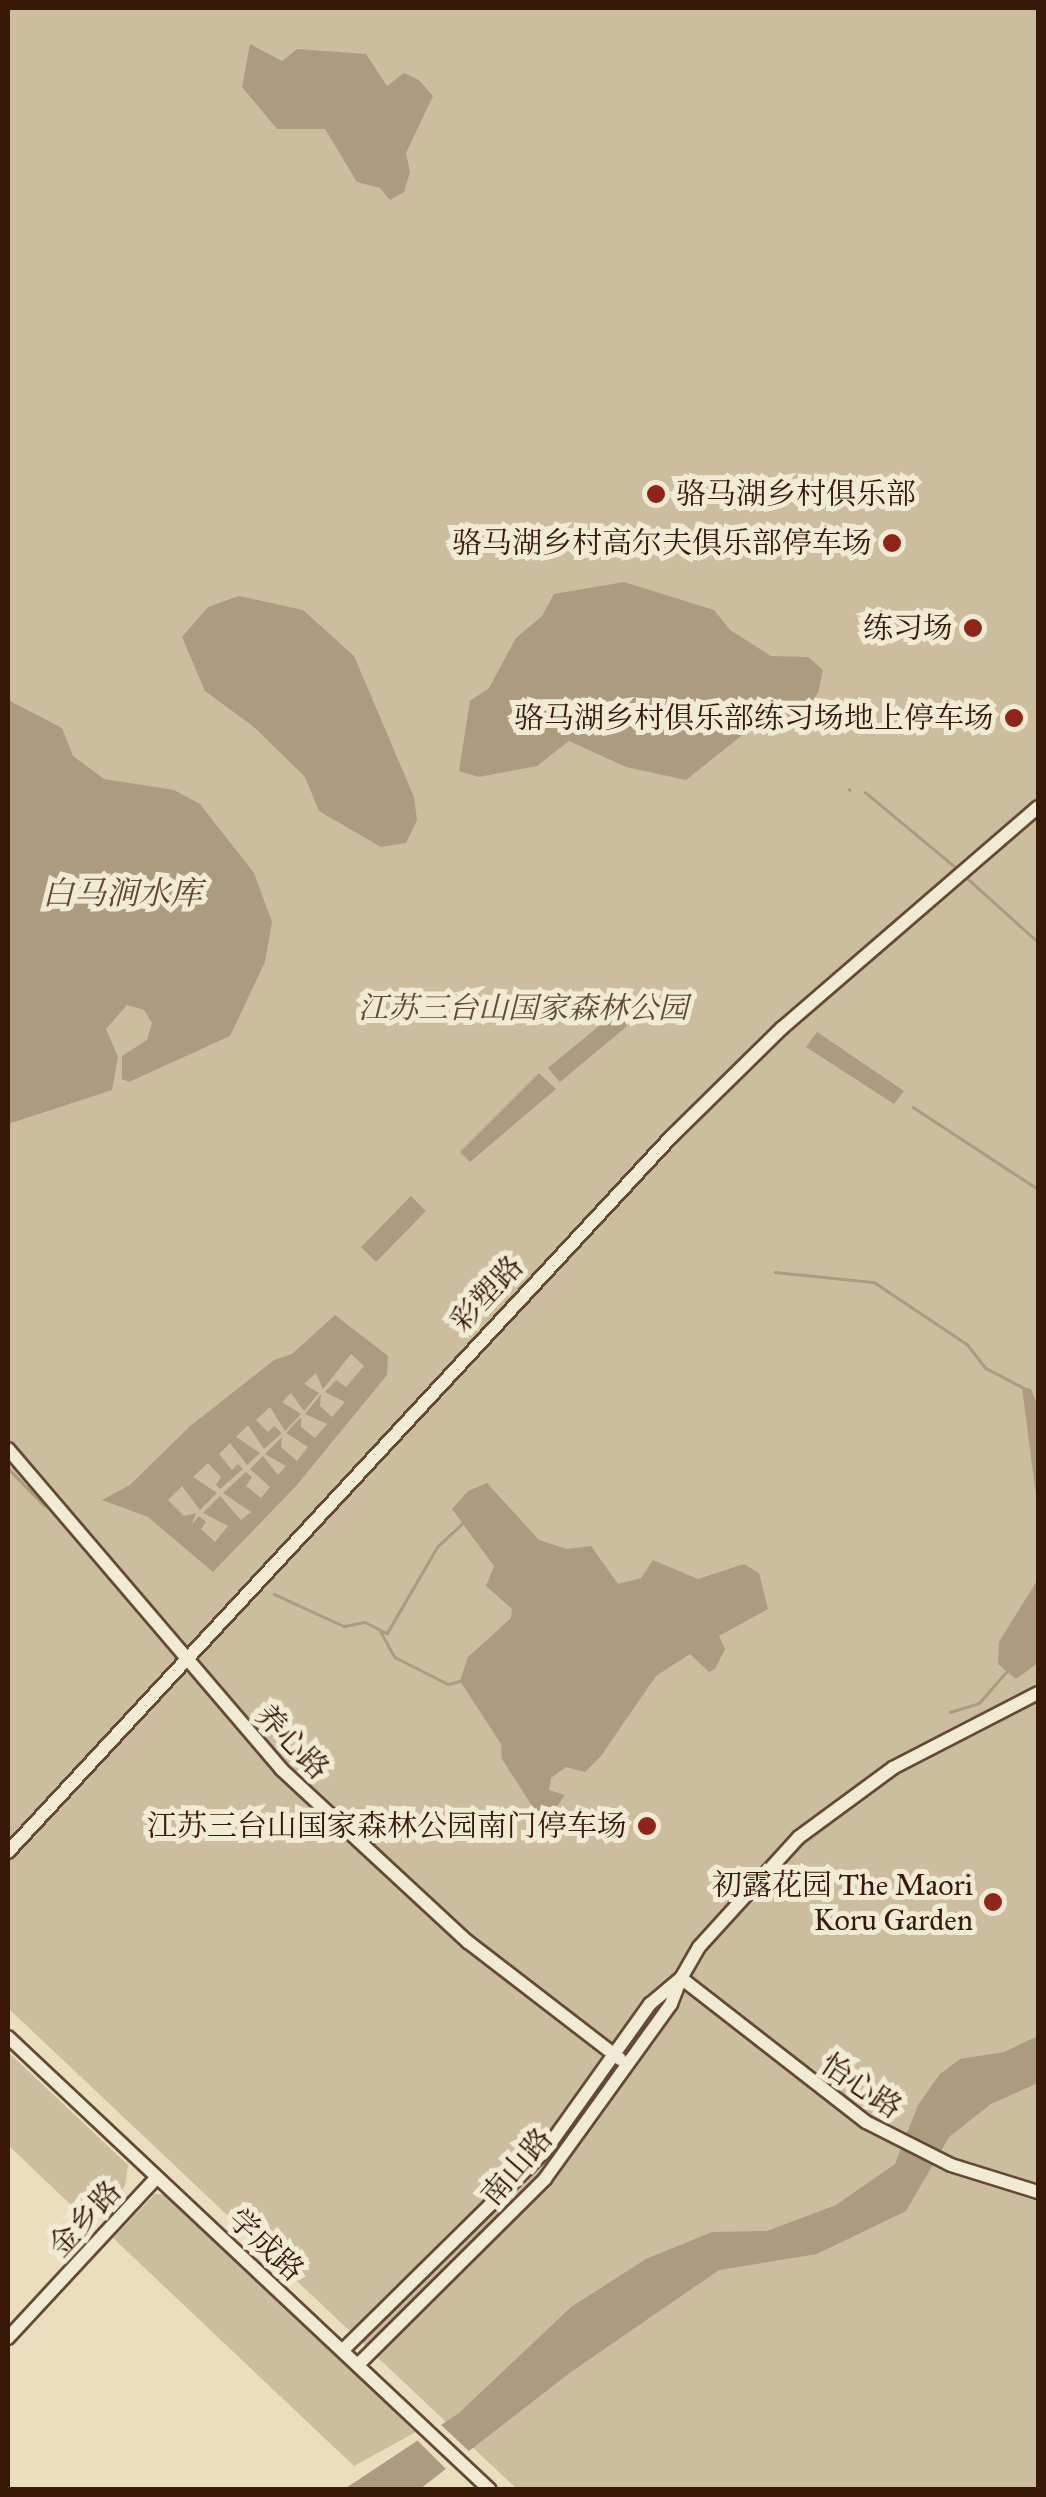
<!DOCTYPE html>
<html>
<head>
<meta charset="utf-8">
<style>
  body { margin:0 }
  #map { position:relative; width:1046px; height:2497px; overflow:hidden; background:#eadebe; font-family:"IM FELL Great Primer","Noto Serif SC",serif }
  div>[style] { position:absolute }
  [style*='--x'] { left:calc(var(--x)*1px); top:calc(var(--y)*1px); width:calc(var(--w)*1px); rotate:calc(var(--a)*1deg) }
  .green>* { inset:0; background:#ccbd9f }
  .water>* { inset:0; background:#ad9b80 }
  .pier>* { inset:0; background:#eadebe }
  .stream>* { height:2.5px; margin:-1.25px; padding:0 1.25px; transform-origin:1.25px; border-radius:1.25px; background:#ad9b80 }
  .roads { filter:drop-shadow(2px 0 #644a35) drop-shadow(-2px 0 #644a35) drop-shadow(0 2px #644a35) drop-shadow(0 -2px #644a35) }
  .minor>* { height:12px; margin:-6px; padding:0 6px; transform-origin:6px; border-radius:6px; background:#f1ead5 }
  .dots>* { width:28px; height:28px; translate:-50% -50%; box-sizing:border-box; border:5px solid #f1ead5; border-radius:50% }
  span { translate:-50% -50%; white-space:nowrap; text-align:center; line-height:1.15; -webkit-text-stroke:10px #f1ead5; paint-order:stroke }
  .poi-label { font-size:30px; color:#381907 }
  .left { translate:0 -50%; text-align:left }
  .right { translate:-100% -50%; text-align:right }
  .park-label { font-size:30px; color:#644a35; font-style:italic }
  .street-label { font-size:30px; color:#381907 }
  .water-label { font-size:32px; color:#614631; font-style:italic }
  .frame { position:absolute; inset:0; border:10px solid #381907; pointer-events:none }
</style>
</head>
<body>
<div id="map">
  <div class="green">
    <div style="clip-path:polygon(8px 8px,1038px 8px,1038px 2489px,517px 2489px,8px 2008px)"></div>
    <div style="clip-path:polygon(8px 2052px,128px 2165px,125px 2186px,91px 2224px,8px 2145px)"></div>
    <div style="clip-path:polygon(155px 2194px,166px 2195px,416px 2432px,354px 2466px,113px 2238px)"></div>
  </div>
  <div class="water">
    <div style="clip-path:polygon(250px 44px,282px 61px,297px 49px,366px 54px,387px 86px,404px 73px,419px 80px,433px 96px,406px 153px,410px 172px,404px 192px,390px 200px,380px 188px,357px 182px,325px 129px,277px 129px,242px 87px)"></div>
    <div style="clip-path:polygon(624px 582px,714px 610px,730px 630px,771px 656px,808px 657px,823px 670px,818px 693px,803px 714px,760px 721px,686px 780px,626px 767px,569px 741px,537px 766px,479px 777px,459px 771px,470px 701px,489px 688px,516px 638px,542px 616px,554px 594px)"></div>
    <div style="clip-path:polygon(239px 596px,303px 610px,354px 656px,414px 797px,417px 820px,406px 843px,381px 847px,319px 811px,305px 777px,254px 727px,205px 691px,182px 637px,208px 607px)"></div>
    <div style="clip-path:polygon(8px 700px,62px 728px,73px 756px,104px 779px,174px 790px,200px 804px,254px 873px,272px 922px,265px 962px,230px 1036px,129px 1082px,122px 1079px,122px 1056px,147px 1040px,152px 1023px,144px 1010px,127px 1005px,106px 1029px,118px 1057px,112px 1090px,8px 1124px)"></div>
    <div style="clip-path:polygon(633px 998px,644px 1012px,560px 1082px,548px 1068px)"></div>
    <div style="clip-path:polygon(817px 1032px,904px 1091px,894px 1104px,806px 1047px)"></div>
    <div style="clip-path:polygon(539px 1073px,556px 1089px,470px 1162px,460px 1152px)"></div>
    <div style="clip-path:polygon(411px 1196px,426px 1211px,376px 1262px,361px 1247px)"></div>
    <div style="clip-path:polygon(evenodd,335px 1315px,388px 1356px,387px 1375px,296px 1486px,213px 1572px,148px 1517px,102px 1500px,130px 1485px,189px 1427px,274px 1360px,292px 1354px,335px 1315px,351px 1354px,364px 1366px,346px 1387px,336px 1380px,325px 1392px,345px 1402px,332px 1417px,320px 1406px,321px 1394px,305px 1414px,327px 1424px,315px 1438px,301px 1427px,301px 1417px,286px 1433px,308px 1447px,297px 1461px,281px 1447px,282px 1437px,265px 1454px,286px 1466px,278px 1475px,263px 1456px,250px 1469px,270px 1487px,261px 1498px,246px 1486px,252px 1477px,246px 1472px,223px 1493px,251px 1512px,241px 1520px,220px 1496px,203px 1513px,228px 1526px,215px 1542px,201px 1529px,206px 1522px,199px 1516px,192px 1524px,196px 1513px,184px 1516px,168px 1500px,182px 1486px,200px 1510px,217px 1493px,193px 1477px,208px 1463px,221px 1477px,216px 1485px,220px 1489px,243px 1469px,238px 1464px,232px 1470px,219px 1454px,230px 1443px,247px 1465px,260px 1453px,236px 1437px,248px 1425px,264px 1449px,282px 1433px,274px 1426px,268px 1432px,256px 1420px,270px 1407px,285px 1431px,301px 1414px,282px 1402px,291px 1393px,304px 1411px,319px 1393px,304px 1384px,316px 1373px,323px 1389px,351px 1354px)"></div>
    <div style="clip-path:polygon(1022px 1387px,1031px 1389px,1038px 1407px,1038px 1511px)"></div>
    <div style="clip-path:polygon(487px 1483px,539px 1540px,567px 1549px,591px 1546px,618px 1584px,641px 1578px,653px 1560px,698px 1579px,744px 1564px,759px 1573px,768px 1609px,719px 1636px,725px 1649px,715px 1669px,709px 1672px,690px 1654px,656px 1676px,601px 1756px,585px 1772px,566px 1767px,551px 1778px,549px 1790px,565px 1795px,548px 1819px,535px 1823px,534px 1809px,502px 1759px,501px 1744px,460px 1681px,468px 1657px,511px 1618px,512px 1609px,486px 1586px,494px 1566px,452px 1509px,468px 1491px)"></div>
    <div style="clip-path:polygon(1038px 1579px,1038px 1663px,1016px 1679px,998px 1664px,999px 1642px)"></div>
    <div style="clip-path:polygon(1038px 2036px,1038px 2083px,991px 2104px,949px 2137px,906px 2211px,817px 2254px,719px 2270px,571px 2372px,420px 2489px,343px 2490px,459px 2413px,571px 2307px,646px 2259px,712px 2232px,767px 2231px,836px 2205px,895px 2164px,918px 2105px,940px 2074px,960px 2059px,1004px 2052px)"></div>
  </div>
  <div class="pier">
    <div style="clip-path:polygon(438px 2422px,473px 2455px,450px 2473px,416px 2439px)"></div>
  </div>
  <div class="stream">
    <div style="--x:849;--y:789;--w:1;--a:45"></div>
    <div style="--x:865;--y:792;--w:116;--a:39.7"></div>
    <div style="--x:967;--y:878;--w:96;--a:42"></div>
    <div style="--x:913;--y:1107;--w:149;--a:33.3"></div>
    <div style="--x:775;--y:1272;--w:100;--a:5.8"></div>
    <div style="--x:874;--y:1282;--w:112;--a:33.7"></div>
    <div style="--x:967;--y:1344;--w:31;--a:52"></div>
    <div style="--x:986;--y:1368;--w:41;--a:27.8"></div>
    <div style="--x:8;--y:1468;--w:52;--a:45.8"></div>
    <div style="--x:274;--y:1594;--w:77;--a:24.6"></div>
    <div style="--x:344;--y:1626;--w:21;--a:-11"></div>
    <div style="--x:365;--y:1622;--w:25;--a:27"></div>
    <div style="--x:387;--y:1633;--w:99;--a:-59.8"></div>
    <div style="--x:437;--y:1547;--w:37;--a:-43"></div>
    <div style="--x:381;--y:1632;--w:29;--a:61"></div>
    <div style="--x:395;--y:1657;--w:59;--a:27"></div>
    <div style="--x:448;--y:1684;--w:12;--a:-14"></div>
    <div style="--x:950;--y:1712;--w:30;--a:-17"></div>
    <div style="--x:979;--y:1703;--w:41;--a:-48.9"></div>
  </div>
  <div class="roads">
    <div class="minor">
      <div style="--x:8;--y:1449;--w:421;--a:49.5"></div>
      <div style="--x:281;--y:1769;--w:255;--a:42.8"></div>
      <div style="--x:468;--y:1942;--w:192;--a:37.6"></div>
      <div style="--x:1038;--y:1693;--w:163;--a:152.7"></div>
      <div style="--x:893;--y:1768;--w:117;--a:143.7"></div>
      <div style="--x:799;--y:1837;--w:149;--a:132.3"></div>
      <div style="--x:699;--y:1947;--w:36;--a:120"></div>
      <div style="--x:681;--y:1978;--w:234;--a:37.9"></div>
      <div style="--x:866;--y:2122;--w:95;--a:26.8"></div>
      <div style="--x:951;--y:2165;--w:91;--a:17.2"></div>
      <div style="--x:8;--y:1852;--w:976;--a:-47.16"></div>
      <div style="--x:672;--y:1136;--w:154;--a:-44.5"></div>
      <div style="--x:782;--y:1028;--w:338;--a:-40.8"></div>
      <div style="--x:8;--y:2037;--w:661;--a:43.22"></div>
      <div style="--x:8;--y:2338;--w:219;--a:-47.2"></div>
      <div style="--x:343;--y:2350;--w:284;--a:-44.6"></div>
      <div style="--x:545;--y:2151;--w:181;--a:-54.5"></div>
      <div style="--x:650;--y:2004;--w:40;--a:-40"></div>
      <div style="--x:681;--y:1978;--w:28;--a:111"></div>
      <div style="--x:671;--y:2004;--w:216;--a:125.8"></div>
      <div style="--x:545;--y:2179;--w:264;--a:135.2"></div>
    </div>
  </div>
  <div class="dots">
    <div style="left:656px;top:494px;background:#8f2418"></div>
    <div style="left:892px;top:543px;background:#8f2418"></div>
    <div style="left:973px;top:628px;background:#8f2418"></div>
    <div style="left:1014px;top:718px;background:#8f2418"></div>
    <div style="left:647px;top:1826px;background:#8f2418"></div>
    <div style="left:993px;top:1902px;background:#8f2418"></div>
  </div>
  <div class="poi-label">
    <span class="left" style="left:676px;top:494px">骆马湖乡村俱乐部</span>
    <span class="right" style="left:872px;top:543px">骆马湖乡村高尔夫俱乐部停车场</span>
    <span class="right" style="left:953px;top:628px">练习场</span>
    <span class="right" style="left:994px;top:718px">骆马湖乡村俱乐部练习场地上停车场</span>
    <span class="right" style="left:627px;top:1826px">江苏三台山国家森林公园南门停车场</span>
    <span class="right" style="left:973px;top:1902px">初露花园 The Maori<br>Koru Garden</span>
  </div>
  <div class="park-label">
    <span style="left:523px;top:1008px">江苏三台山国家森林公园</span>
  </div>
  <div class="street-label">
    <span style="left:487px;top:1294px;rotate:-47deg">彩塑路</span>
    <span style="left:292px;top:1742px;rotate:46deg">养心路</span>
    <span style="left:861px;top:2086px;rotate:34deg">怡心路</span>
    <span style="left:517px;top:2167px;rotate:-49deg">南山路</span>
    <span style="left:85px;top:2219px;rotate:-47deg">金乡路</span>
    <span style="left:266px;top:2245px;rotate:43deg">学成路</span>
  </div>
  <div class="water-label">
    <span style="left:122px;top:894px">白马涧水库</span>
  </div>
  <div class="frame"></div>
</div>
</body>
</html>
